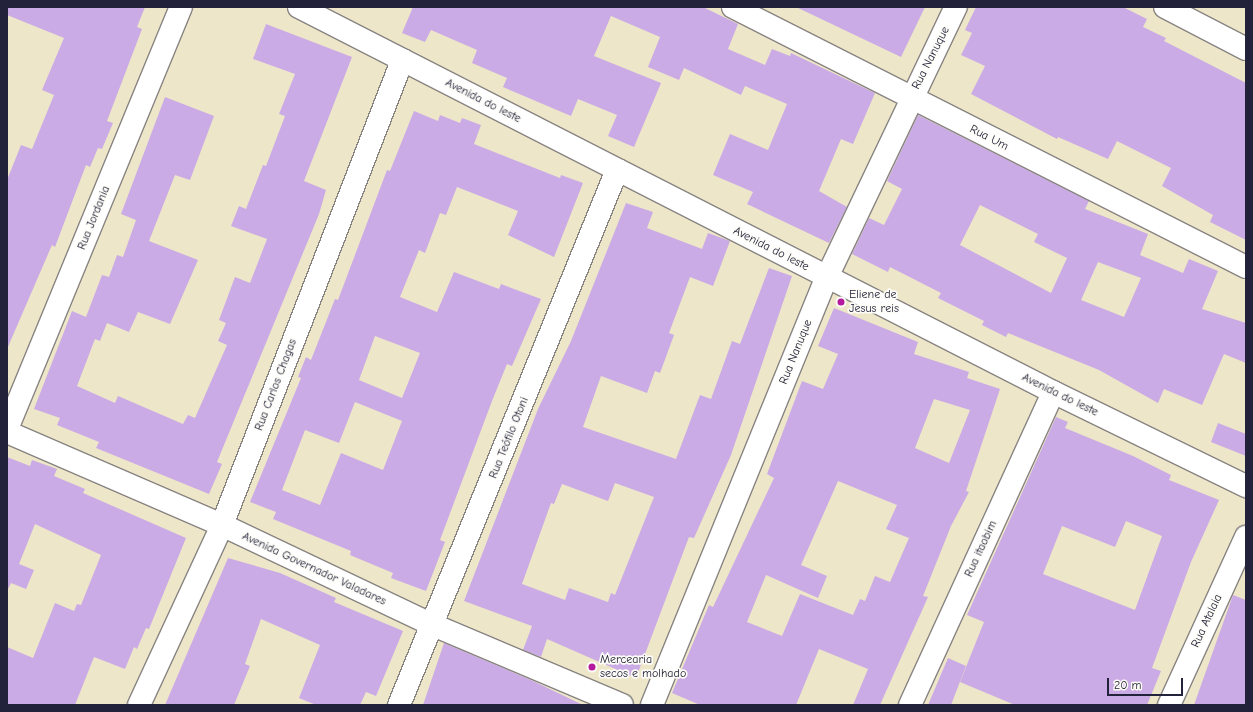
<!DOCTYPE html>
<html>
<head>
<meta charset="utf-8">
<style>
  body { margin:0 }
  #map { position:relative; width:1253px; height:712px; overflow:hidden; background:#ede6c9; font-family:"Comic Neue",sans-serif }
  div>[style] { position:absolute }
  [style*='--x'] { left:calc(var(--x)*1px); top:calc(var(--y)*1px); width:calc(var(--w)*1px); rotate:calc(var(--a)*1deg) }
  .building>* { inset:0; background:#cbabe5 }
  .roads { filter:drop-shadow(1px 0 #888482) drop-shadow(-1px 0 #888482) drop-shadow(0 1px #888482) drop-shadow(0 -1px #888482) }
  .minor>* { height:22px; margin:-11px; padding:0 11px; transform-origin:11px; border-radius:11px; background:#fff }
  .dots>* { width:11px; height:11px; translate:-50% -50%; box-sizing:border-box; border:2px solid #fdfcf7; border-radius:50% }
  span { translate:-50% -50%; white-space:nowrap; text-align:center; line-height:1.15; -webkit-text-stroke:3.5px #fdfcf7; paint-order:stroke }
  .street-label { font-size:12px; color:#22223b }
  .poi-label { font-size:12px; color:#22223b }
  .left { translate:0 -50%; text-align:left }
  .frame { position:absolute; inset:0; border:8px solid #22223b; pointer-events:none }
  .scale { position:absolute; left:1107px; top:678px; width:76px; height:18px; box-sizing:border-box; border:2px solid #22223b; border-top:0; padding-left:5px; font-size:12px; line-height:14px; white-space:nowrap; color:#22223b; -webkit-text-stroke:3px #fdfcf7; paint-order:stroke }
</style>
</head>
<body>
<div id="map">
  <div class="building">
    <div style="clip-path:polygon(7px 7px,145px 7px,137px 27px,142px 29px,107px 121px,113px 123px,102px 149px,98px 148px,90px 167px,86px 165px,55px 247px,52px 245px,7px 349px,7px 180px,21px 145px,32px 149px,54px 95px,42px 90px,64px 38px,7px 15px)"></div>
    <div style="clip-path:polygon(413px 7px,703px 7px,738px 24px,728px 49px,765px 65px,772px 49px,790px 56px,791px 53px,875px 93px,853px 144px,841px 139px,819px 191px,847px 207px,829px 243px,747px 204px,753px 192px,713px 175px,730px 134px,768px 150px,787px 104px,745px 86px,741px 95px,684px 68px,679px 80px,648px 67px,660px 37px,611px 16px,594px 56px,661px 83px,634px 147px,608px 136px,617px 115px,578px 99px,571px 116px,503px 87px,507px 78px,472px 63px,477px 50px,431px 30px,425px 42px,402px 33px)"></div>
    <div style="clip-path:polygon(796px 7px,925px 7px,901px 57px)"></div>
    <div style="clip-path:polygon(976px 7px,1123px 7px,1147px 19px,1143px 27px,1166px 38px,1164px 41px,1246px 83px,1246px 240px,1210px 222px,1213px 215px,1162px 186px,1171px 168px,1117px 141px,1108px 159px,1058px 137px,1057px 139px,971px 94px,985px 66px,961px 55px,972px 33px,965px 30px)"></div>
    <div style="clip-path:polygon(266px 24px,352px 57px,304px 181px,326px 190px,319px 214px,217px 462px,222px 464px,209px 494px,96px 448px,99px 442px,57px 425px,60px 418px,34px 409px,72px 311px,86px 317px,102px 275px,109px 277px,117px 255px,123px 257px,136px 220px,121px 214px,165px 97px,214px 116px,190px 180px,175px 175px,149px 241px,198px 260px,170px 324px,138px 312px,129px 332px,107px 323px,100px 341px,95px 339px,77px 386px,115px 403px,118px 396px,183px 424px,188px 415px,195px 418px,227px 345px,218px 341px,226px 323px,219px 320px,235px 277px,250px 283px,267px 239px,231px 226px,239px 206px,246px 209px,263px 165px,266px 166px,285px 116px,279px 114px,295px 74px,253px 59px)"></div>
    <div style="clip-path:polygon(evenodd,414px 111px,438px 121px,440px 115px,460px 123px,462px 118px,481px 125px,474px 144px,560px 178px,561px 175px,583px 183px,554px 257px,508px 235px,518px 211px,457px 187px,446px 215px,440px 213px,425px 253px,419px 250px,400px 297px,437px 312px,454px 272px,499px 289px,501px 284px,541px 299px,512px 366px,507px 364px,492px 401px,440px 540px,445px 542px,426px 591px,391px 578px,393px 573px,350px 555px,351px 551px,273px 519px,276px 512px,250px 502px,301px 378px,298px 377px,306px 357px,311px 360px,335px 299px,338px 300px,387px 170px,390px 171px,414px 111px,375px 336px,420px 353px,402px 398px,359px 380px,375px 336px,414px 111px,355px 402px,402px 421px,383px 470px,341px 453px,320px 505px,282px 490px,305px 430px,339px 443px,355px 402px)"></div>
    <div style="clip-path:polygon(evenodd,918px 115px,1089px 201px,1085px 209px,1148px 234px,1140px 255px,1183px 273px,1189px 259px,1218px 271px,1202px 309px,1246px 323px,1246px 363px,1224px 354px,1202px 405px,1164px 389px,1158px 403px,1099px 370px,1008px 333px,1006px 337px,982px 325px,984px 321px,938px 298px,941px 293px,890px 267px,888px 272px,852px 254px,869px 218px,884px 225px,902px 189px,887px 181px,918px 115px,980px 205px,1038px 234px,1034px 242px,1067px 258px,1051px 293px,960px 245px,980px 205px,918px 115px,1098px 262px,1141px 278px,1124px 317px,1081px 300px,1098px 262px)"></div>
    <div style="clip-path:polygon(evenodd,626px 203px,653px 212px,647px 228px,702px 249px,708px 233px,730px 241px,713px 286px,690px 277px,669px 333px,674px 335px,660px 373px,655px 371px,647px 393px,601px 376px,583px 427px,676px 459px,700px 395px,711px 399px,732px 341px,740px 344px,769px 268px,792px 276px,731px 455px,694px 538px,689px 537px,636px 678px,547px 639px,541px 657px,523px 650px,532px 626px,464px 601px,538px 409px,571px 341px,626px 203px,615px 483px,654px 497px,615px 595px,611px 593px,608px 602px,569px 588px,565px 600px,522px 584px,551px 503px,554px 504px,562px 484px,608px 501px,615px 483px)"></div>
    <div style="clip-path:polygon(evenodd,834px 308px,918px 342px,914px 354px,969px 372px,967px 378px,1000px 389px,966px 491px,969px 492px,951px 526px,923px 596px,928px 597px,880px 705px,853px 705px,868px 669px,819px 649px,796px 705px,700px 705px,672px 693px,709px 605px,713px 607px,774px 478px,767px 474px,802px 381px,823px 389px,838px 354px,818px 346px,834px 308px,934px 399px,970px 410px,949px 463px,915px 448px,934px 399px,834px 308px,838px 481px,897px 505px,886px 529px,909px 538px,890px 582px,875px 576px,865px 601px,860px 599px,853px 615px,800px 594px,782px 636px,747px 622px,766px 575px,818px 598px,827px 576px,801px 565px,838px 481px)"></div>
    <div style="clip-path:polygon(evenodd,1056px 417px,1068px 422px,1065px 428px,1133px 456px,1171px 475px,1169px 480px,1219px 500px,1191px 562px,1152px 668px,1161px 671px,1147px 705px,1015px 705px,960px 682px,984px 622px,967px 615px,1056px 417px,1126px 521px,1162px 536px,1135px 610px,1043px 574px,1062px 526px,1115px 547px,1126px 521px)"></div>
    <div style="clip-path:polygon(1218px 423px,1246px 434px,1246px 456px,1211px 442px)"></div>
    <div style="clip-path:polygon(7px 457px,30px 466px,32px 460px,57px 469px,54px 476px,85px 489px,83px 493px,186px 538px,149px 629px,146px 628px,137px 649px,134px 647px,125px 669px,94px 657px,75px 705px,7px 705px,7px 647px,33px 658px,55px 603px,74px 611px,77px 604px,81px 605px,101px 555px,35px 524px,19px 564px,34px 570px,26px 589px,11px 583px,7px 591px)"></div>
    <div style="clip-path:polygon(228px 558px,280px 573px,336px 598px,334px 602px,403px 631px,376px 696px,366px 692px,360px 705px,316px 705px,299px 698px,320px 645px,261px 619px,245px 664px,250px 666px,234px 705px,165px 705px)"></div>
    <div style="clip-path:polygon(1233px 595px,1246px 600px,1246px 705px,1194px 705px)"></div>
    <div style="clip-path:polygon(444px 643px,531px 680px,583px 705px,423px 705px)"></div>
    <div style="clip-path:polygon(948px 658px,966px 666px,951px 705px,928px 705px)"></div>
  </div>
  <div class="roads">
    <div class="minor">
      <div style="--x:299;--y:7;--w:847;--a:27.05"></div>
      <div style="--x:1053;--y:392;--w:215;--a:26"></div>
      <div style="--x:733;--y:7;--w:575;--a:26.88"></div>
      <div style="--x:1165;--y:7;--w:91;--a:27.4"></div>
      <div style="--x:7;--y:429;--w:456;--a:-67.6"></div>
      <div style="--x:7;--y:432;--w:234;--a:23.4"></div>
      <div style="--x:222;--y:525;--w:233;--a:25.4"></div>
      <div style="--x:433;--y:625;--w:205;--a:22.9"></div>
      <div style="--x:139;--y:705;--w:198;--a:-65.2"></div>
      <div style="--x:222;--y:525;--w:499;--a:-68.8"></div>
      <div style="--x:399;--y:705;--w:578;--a:-67.83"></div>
      <div style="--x:652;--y:705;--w:462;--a:-67.8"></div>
      <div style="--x:827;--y:277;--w:299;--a:-64.5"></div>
      <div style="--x:910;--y:705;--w:344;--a:-65.4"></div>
      <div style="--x:1169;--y:705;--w:185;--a:-65.4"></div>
    </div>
  </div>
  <div class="dots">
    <div style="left:841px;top:302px;background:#b5179e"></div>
    <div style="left:592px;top:667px;background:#b5179e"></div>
  </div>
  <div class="street-label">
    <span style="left:931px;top:58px;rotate:-63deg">Rua Nanuque</span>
    <span style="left:483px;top:101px;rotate:27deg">Avenida do leste</span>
    <span style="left:989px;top:138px;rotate:27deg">Rua Um</span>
    <span style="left:94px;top:218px;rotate:-68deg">Rua Jordania</span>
    <span style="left:771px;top:249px;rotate:27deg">Avenida do leste</span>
    <span style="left:796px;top:352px;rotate:-68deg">Rua Nanuque</span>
    <span style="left:276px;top:385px;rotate:-69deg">Rua Carlos Chagas</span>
    <span style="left:1060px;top:395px;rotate:26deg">Avenida do leste</span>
    <span style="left:509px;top:438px;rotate:-68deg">Rua Teófilo Otoni</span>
    <span style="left:981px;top:549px;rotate:-65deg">Rua itaobim</span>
    <span style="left:314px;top:569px;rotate:25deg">Avenida Governador Valadares</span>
    <span style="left:1207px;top:621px;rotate:-65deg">Rua Atalaia</span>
  </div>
  <div class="poi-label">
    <span class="left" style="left:849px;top:302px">Eliene de<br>Jesus reis</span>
    <span class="left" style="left:600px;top:667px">Mercearia<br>secos e molhado</span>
  </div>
  <div class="frame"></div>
  <div class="scale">20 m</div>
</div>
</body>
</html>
